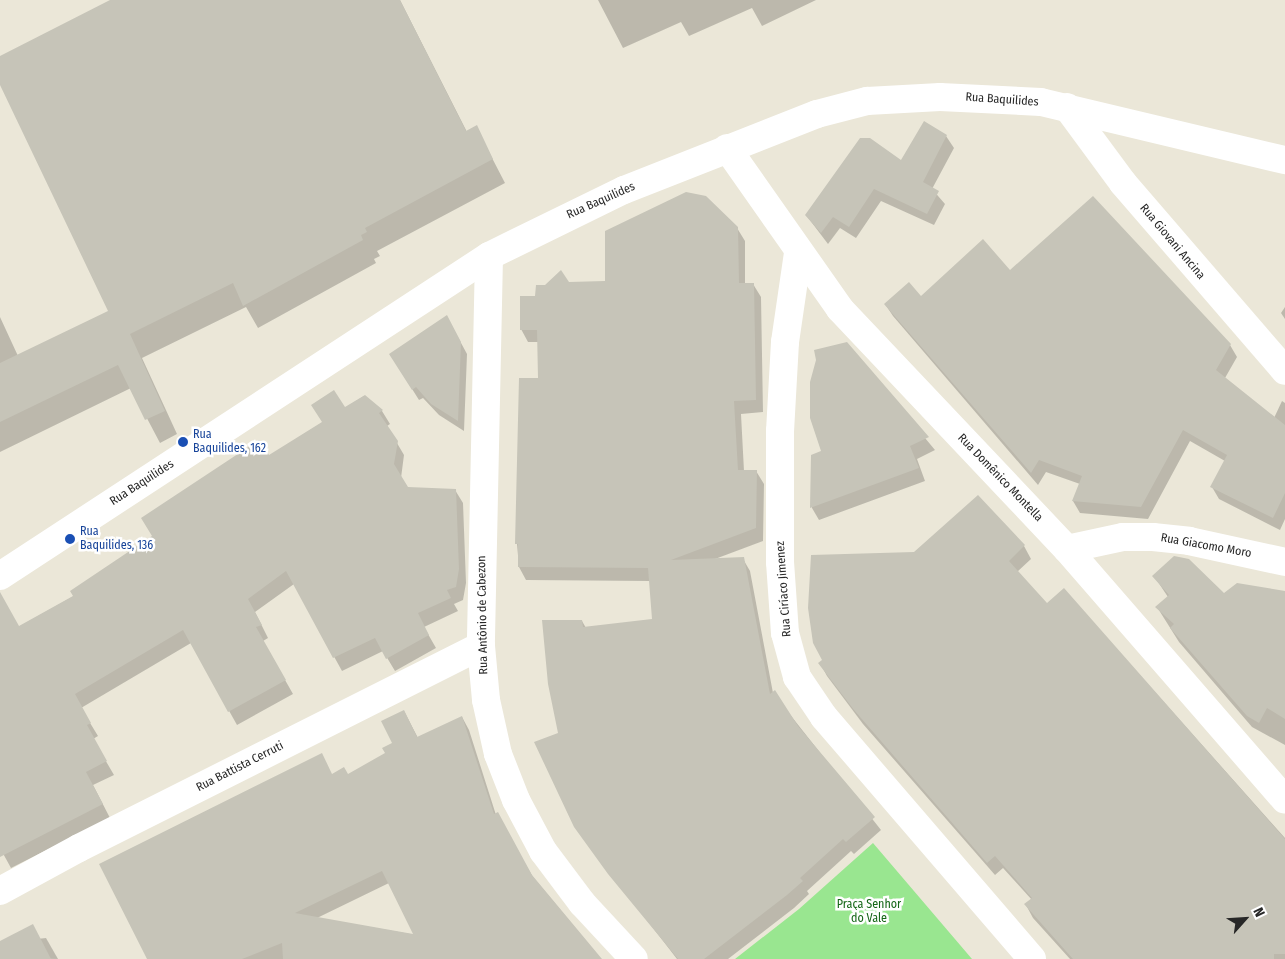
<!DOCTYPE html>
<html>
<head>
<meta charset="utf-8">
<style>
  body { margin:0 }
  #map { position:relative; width:1285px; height:959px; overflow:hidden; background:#ebe7d8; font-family:"Fira Sans Condensed",sans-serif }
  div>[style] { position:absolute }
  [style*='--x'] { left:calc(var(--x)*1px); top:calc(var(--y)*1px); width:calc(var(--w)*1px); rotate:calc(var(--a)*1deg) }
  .green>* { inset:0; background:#99e690 }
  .shadow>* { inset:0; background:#0003 }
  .building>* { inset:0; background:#c6c4b8 }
  .minor>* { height:28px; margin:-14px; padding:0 14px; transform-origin:14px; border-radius:14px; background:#fff }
  .dots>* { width:14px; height:14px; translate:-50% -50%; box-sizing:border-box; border:2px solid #fff; border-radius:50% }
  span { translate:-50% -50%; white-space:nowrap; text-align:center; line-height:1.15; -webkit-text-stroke:5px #fff; paint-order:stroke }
  .street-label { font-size:12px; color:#272727 }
  .transit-label { font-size:12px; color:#164399 }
  .left { translate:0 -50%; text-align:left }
  .park-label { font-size:12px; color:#156717 }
  .north { position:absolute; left:1220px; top:894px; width:50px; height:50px; -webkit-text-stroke:4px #fff; paint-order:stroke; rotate:64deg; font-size:14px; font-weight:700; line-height:20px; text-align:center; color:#272727 }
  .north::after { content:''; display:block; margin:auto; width:18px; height:22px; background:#272727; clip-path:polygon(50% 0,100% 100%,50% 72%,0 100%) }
</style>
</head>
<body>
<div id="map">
  <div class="green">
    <div style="clip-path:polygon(873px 843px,972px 959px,735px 959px,799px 909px)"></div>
  </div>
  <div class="shadow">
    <div style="clip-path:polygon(117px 0,400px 0,467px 132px,476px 127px,505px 183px,377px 251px,380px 256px,374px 259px,376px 263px,258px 328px,246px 307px,142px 358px,177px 434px,160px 443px,131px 388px,0 452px,0 317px,18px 356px,110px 312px,0 81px,0 58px)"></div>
    <div style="clip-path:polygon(598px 0,816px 0,762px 26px,752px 8px,689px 36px,681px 22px,623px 48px)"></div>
    <div style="clip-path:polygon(925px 123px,946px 136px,954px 148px,932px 189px,945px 204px,934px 225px,881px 201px,856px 238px,840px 228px,828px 244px,806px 215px,901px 161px)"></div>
    <div style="clip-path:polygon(737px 228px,745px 241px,745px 284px,753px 284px,761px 297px,763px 412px,741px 414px,744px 471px,756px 471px,764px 484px,763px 541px,715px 559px,743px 559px,750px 571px,773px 693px,881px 830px,854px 854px,851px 851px,807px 891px,809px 894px,794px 908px,728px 959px,677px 959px,575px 827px,559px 734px,582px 621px,586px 628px,653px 620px,650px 581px,526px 580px,519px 567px,517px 544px,540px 379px,539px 342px,528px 342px,521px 329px,536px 297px,568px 283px,606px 283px)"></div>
    <div style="clip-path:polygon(1010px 272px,1230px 345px,1237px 357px,1225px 378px,1274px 418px,1282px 401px,1285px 403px,1285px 519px,1280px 530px,1219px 499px,1212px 487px,1225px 461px,1190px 441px,1148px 519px,1080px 513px,1073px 501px,1080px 484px,1046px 472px,1038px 485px,893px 316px,885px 304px,921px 298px)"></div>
    <div style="clip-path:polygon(1285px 307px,1285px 319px,1281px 313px)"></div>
    <div style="clip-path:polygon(453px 328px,467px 354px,464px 431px,439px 415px,423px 398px,419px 400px,397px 365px)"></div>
    <div style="clip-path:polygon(846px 343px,935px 450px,917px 459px,925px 481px,819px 520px,812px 508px,812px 456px,823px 451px,818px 360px)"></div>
    <div style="clip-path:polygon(364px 396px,382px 411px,390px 424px,387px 426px,404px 455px,401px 478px,407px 488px,455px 490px,463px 503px,466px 583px,463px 600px,454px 604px,458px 611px,424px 627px,436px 648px,395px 671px,383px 651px,342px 671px,294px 584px,255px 612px,268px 638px,263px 641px,293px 694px,237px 725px,191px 643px,81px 708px,98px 736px,93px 739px,114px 775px,93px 785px,110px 818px,11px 868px,0 848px,0 611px,19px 627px,74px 596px,268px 457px)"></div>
    <div style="clip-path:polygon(1024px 546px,1031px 559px,1017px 572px,1047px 604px,1064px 590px,1285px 838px,1285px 959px,1070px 959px,1033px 918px,1026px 905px,1032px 900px,1003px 868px,995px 875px,863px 724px,827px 676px,820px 663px,914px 553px)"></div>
    <div style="clip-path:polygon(1154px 576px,1224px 594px,1285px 592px,1285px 745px,1252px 727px,1179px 642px,1157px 607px,1168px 597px)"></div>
    <div style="clip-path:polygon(evenodd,404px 711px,418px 738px,462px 717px,469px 730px,496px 815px,533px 877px,601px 959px,148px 959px,332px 775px,348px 775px,386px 754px,394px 743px,404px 711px,389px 883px,416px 935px,317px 918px,389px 883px)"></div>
    <div style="clip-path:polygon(46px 938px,58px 959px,0 958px,0 943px)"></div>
  </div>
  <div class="building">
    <div style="clip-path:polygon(110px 0,400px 0,466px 131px,477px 125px,493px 159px,365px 228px,367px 232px,361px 235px,363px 240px,243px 306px,233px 283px,130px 334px,165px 411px,145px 420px,118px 365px,0 422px,0 363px,108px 311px,0 85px,0 56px)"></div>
    <div style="clip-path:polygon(924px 121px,947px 135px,923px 182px,939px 191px,927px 214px,874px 189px,849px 227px,833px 217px,821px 233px,805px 215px,860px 138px,870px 138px,901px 160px)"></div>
    <div style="clip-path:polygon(686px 192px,706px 196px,738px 227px,739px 283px,754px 283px,756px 400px,734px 401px,738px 470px,757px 470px,756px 528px,671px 560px,744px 557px,770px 694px,775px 690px,798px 726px,875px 817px,846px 842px,843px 839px,800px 878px,803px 881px,787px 895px,704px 959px,678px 959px,608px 874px,574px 827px,534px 742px,558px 733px,548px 684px,542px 620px,582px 620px,583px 627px,652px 619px,648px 568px,518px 567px,518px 544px,515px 544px,519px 378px,538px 378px,537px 330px,520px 330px,520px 296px,535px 296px,536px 285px,545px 285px,561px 270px,569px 282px,605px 281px,605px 231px)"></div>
    <div style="clip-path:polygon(1093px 196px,1231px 344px,1216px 370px,1285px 425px,1285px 493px,1273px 518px,1210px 487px,1227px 455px,1183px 430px,1141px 507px,1072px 501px,1082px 476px,1039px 460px,1031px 473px,884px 304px,909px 282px,921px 296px,983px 239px,1010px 270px)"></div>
    <div style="clip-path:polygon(447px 315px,461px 342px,458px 421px,431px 404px,416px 387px,412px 390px,389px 354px)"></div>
    <div style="clip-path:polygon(847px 342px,929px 437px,910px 446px,919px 468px,810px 508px,811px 455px,821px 451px,810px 418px,810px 382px,816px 360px,814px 350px)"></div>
    <div style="clip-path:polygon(334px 390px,345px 407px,365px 395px,383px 410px,379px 413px,398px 441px,394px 464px,408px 487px,456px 489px,459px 569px,456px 587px,447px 590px,451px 598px,418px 613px,429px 635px,386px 659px,375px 638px,333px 658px,286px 571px,248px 599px,262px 625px,256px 627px,286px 680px,228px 712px,183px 630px,75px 694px,91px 723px,87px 725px,107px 761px,86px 772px,103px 804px,0 857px,0 592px,19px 626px,73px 596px,70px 591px,152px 536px,141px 518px,259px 440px,269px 455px,322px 422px,311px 405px)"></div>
    <div style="clip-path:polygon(978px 495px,1025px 545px,1009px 561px,1047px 603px,1064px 588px,1285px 839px,1285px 954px,1274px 954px,1274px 959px,1073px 959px,1024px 904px,1032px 898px,995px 856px,987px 863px,854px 710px,818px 663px,822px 660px,813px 643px,808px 608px,811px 555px,914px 552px)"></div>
    <div style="clip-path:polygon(1174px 556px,1189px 559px,1224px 593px,1237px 583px,1285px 591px,1285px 719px,1267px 708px,1259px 723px,1247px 716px,1170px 628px,1174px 624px,1155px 607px,1169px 595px,1152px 576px)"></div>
    <div style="clip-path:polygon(evenodd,404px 710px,417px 737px,462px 716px,494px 814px,498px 812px,532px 875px,602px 959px,283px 959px,282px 943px,242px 959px,147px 959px,99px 864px,322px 753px,332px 774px,344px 767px,348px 774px,385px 753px,382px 748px,392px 743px,381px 721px,404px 710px,382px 871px,413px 934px,295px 913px,382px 871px)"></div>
    <div style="clip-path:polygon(33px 924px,51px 959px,0 959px,0 941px)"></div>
  </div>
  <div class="minor">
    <div style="--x:1067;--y:107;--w:94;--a:53.6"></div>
    <div style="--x:1123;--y:183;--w:248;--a:49.2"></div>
    <div style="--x:727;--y:148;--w:197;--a:54.9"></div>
    <div style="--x:840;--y:309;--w:330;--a:46.6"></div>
    <div style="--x:1067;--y:549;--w:332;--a:49"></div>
    <div style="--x:798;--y:253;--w:90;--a:98.3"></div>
    <div style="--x:785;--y:342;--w:89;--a:93.2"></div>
    <div style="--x:780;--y:431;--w:131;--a:90"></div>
    <div style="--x:780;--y:562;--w:71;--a:86"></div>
    <div style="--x:785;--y:633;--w:46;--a:74.7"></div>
    <div style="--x:797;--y:677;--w:48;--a:56"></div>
    <div style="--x:824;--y:717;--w:319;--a:49.3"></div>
    <div style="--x:489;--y:256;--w:390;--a:91.2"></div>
    <div style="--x:481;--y:646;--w:54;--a:84.7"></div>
    <div style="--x:486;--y:700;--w:55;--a:77.5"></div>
    <div style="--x:498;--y:754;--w:49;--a:68.6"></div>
    <div style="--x:516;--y:800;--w:58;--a:62.1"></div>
    <div style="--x:543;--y:851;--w:65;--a:53.1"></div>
    <div style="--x:582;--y:903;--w:76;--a:47.1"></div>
    <div style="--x:1067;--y:549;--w:57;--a:-12.1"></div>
    <div style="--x:1123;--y:537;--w:30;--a:0"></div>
    <div style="--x:1153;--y:537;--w:36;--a:6"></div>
    <div style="--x:1189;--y:541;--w:98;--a:12.3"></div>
    <div style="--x:0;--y:576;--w:584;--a:-33.2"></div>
    <div style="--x:489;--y:256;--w:150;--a:-26.1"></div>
    <div style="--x:624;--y:190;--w:207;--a:-21.5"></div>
    <div style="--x:817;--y:114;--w:52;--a:-14.6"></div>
    <div style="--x:867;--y:101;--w:73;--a:-3.1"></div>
    <div style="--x:940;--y:97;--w:101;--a:2.8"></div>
    <div style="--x:1041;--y:102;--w:251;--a:13.4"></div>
    <div style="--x:0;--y:891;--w:90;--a:-28.6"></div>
    <div style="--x:79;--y:848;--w:450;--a:-26.7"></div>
  </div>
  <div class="dots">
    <div style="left:183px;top:442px;background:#1a4fb4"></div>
    <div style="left:70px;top:539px;background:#1a4fb4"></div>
  </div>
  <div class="street-label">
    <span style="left:1002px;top:100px;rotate:4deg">Rua Baquilides</span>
    <span style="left:601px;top:201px;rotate:-24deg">Rua Baquilides</span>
    <span style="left:1172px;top:242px;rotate:50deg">Rua Giovani Ancina</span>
    <span style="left:1000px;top:478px;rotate:46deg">Rua Domênico Montella</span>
    <span style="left:142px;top:483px;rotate:-33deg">Rua Baquilides</span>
    <span style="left:1206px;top:546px;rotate:10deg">Rua Giacomo Moro</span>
    <span style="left:784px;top:589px;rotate:-94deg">Rua Ciríaco Jimenez</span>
    <span style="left:483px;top:615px;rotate:-91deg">Rua Antônio de Cabezon</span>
    <span style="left:240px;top:767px;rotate:-27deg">Rua Battista Cerruti</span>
  </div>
  <div class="transit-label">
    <span class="left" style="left:193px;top:442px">Rua<br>Baquilides, 162</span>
    <span class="left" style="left:80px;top:539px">Rua<br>Baquilides, 136</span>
  </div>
  <div class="park-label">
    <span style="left:869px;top:912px">Praça Senhor<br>do Vale</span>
  </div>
  <div class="north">N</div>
</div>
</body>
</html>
